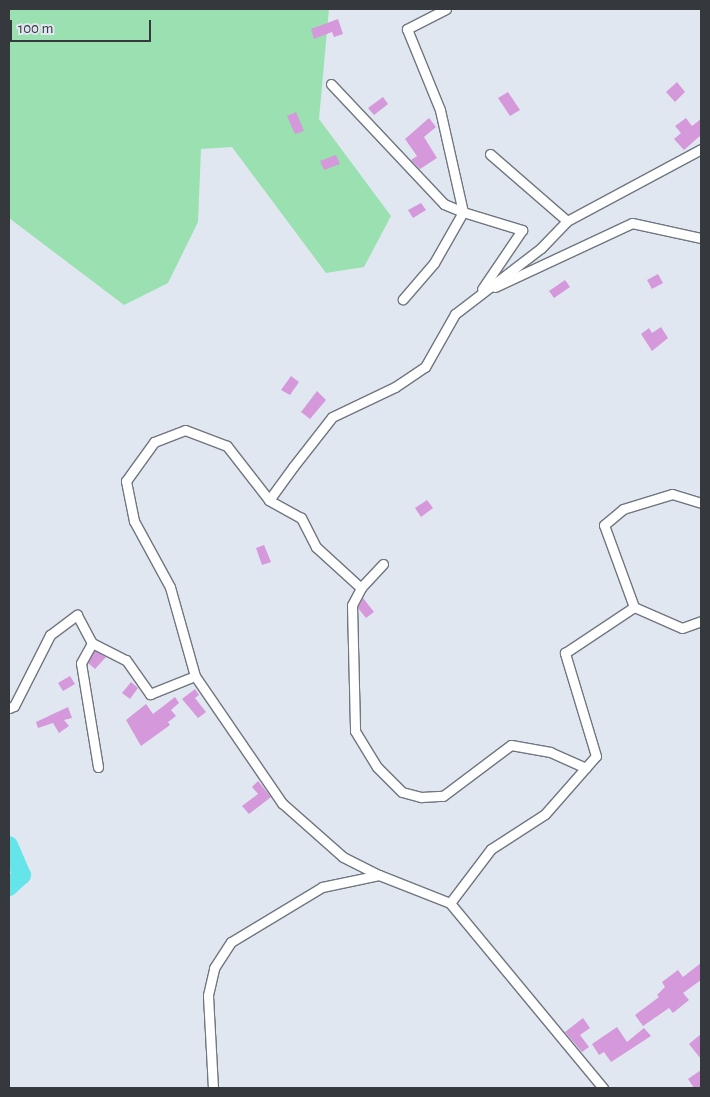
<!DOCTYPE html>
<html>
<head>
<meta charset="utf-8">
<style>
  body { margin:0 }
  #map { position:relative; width:710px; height:1097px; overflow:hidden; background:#e0e7f1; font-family:"Alegreya Sans",sans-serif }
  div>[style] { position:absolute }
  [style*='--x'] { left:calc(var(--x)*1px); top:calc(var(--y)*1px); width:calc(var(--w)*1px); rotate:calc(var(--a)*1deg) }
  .green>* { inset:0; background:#9be0b0 }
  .river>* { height:18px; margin:-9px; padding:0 9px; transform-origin:9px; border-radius:9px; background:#65e4e9 }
  .building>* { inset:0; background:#d598da }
  .roads { filter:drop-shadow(1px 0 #70767f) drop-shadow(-1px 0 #70767f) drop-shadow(0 1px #70767f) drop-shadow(0 -1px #70767f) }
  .street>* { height:9px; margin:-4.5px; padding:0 4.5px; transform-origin:4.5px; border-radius:4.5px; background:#fff }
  span { translate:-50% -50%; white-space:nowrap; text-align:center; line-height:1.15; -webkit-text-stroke:4px #e0e7f1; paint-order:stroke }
  .frame { position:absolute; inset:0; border:10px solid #35383c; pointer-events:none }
  .scale { position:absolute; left:10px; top:20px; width:141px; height:22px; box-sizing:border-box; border:2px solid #35383c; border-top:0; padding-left:6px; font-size:15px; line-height:18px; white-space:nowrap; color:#35383c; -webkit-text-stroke:4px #e0e7f1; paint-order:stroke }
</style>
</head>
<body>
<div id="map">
  <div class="green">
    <div style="clip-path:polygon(9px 9px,329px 9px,319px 119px,391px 216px,364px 267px,326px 273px,232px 147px,201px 149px,198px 222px,168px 283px,124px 305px,9px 218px)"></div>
  </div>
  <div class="river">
    <div style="--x:9;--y:845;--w:33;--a:67"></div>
    <div style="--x:22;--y:875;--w:18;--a:137"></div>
  </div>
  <div class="building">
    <div style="clip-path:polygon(338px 19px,343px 34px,334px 37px,332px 32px,314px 39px,311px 29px)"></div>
    <div style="clip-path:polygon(677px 82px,685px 92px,675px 102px,666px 92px)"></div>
    <div style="clip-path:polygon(508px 92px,520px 110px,510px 116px,498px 98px)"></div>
    <div style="clip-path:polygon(383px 97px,388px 104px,374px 115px,368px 108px)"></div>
    <div style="clip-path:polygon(296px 112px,304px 131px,295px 134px,287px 116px)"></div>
    <div style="clip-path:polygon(429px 118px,436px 127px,424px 137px,437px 158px,420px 169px,411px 160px,417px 156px,405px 139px)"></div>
    <div style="clip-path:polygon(686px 118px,692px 126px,701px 119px,701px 135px,684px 150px,674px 139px,681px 133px,675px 126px)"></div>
    <div style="clip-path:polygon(336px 155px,340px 164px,324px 170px,320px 161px)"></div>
    <div style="clip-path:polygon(421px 203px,426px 210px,413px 218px,408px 210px)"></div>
    <div style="clip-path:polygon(658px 274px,663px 283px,652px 289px,647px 280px)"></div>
    <div style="clip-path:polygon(565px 280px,570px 287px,554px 298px,549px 291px)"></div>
    <div style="clip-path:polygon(661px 327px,668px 338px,652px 351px,641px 334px,649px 328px,652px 333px)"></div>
    <div style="clip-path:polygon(291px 376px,299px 382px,290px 395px,281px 390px)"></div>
    <div style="clip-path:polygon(317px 391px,326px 400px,310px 419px,301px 412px)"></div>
    <div style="clip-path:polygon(427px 500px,433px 508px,421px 517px,415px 508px)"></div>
    <div style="clip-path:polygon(264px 545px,271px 562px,262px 565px,256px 548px)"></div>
    <div style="clip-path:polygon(363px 598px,374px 612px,366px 618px,358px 608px)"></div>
    <div style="clip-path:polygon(95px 651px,106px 657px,95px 669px,88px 663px)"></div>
    <div style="clip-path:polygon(70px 676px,75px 684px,63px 691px,58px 683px)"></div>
    <div style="clip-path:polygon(131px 682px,138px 688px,130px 699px,122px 693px)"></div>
    <div style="clip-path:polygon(195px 689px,199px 695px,195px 698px,206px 712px,198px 718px,182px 699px)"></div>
    <div style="clip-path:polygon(175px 697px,179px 703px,171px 710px,176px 716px,168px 722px,170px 725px,141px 746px,126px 720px,146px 704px,153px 714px)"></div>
    <div style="clip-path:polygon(68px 707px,72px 718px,64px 720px,69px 726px,59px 733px,53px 723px,38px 728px,36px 722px)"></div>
    <div style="clip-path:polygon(258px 781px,271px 797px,249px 814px,242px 806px,258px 794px,252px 787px)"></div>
    <div style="clip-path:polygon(701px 963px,701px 980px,683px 993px,689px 1000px,673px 1013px,669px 1008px,643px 1026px,635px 1015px,659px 997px,657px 995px,665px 987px,662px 982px,678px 970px,683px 977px)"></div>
    <div style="clip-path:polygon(583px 1018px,590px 1028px,580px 1035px,589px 1047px,582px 1052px,565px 1032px)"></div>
    <div style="clip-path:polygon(617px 1027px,627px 1042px,644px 1028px,651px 1036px,611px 1062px,604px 1052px,599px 1055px,592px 1044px)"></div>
    <div style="clip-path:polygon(701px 1034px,701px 1059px,689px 1044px)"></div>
    <div style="clip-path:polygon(701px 1070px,701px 1088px,694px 1088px,688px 1079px)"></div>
  </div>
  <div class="roads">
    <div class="street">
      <div style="--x:446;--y:9;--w:44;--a:152.9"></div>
      <div style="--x:407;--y:29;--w:87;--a:67.8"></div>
      <div style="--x:440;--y:110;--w:105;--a:77.3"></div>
      <div style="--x:463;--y:212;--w:62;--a:17"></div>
      <div style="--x:522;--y:230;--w:71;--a:124.1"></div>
      <div style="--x:331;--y:84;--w:165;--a:46.7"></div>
      <div style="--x:444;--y:204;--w:21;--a:23"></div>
      <div style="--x:463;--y:212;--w:59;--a:119.6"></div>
      <div style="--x:434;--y:263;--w:48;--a:130.7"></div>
      <div style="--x:490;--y:154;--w:102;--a:41"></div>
      <div style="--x:495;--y:287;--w:151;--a:-25"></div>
      <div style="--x:632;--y:223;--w:71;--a:12.3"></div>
      <div style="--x:383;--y:564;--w:33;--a:133"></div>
      <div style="--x:361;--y:588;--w:61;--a:-137.7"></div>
      <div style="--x:316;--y:547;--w:33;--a:-117"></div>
      <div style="--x:301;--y:518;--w:37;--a:-151"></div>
      <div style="--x:269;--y:500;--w:41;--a:-54"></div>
      <div style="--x:293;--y:467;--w:63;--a:-52"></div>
      <div style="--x:332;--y:417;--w:70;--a:-25.5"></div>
      <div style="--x:395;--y:387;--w:36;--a:-34"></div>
      <div style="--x:425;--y:367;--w:61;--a:-60.5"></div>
      <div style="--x:455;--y:314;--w:108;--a:-37.5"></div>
      <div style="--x:541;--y:248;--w:37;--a:-46"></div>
      <div style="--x:567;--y:221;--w:152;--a:-28.2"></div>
      <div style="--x:361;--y:588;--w:19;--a:118"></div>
      <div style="--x:352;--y:605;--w:126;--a:88.6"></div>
      <div style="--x:355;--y:731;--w:42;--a:58.6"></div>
      <div style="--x:377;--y:767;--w:35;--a:45"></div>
      <div style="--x:402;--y:792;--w:20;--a:15"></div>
      <div style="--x:421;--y:797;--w:22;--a:-3"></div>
      <div style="--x:443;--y:796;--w:85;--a:-36.9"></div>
      <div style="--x:511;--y:745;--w:40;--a:10"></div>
      <div style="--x:550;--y:752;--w:39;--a:24"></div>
      <div style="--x:634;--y:607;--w:87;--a:-110.1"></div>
      <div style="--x:604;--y:525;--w:25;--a:-40"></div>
      <div style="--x:623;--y:509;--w:51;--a:-17"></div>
      <div style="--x:672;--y:494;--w:30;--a:17"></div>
      <div style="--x:195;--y:676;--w:154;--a:55.6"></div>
      <div style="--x:282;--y:803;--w:81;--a:41.5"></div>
      <div style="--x:343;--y:857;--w:40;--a:26.6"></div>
      <div style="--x:9;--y:708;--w:5;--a:-22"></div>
      <div style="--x:14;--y:706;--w:80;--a:-63.1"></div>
      <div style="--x:50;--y:635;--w:34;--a:-37"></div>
      <div style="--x:77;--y:615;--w:32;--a:62"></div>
      <div style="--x:98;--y:767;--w:105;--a:-99.3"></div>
      <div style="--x:81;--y:663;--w:23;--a:-61"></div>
      <div style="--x:92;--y:643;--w:38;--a:27"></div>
      <div style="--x:126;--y:660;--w:42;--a:54.8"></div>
      <div style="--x:150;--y:694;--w:48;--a:-21.8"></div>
      <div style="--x:195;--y:676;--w:92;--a:-105.7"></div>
      <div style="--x:170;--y:587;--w:75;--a:-118.6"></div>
      <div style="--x:134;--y:521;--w:41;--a:-101.3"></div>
      <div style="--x:126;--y:481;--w:48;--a:-54.3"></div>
      <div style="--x:154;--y:442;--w:33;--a:-21"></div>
      <div style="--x:185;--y:430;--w:45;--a:20.9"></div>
      <div style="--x:227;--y:446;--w:68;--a:52.1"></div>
      <div style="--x:450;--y:903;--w:240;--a:50.4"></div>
      <div style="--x:213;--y:1088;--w:93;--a:-93.1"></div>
      <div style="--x:208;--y:995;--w:28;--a:-77"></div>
      <div style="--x:214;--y:968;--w:31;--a:-57"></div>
      <div style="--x:231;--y:942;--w:106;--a:-31.1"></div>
      <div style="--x:322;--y:887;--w:58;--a:-11.9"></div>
      <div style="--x:379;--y:875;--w:76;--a:21.5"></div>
      <div style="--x:450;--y:903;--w:68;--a:-52.8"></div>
      <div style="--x:491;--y:849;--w:64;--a:-32.9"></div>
      <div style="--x:545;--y:814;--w:77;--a:-48.7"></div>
      <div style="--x:596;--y:756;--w:108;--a:-106.8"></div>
      <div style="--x:565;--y:653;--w:83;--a:-33.7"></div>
      <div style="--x:634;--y:607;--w:52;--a:23.6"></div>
      <div style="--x:682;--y:628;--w:20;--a:-20"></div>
    </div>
  </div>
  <div class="frame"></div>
  <div class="scale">100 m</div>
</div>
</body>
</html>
